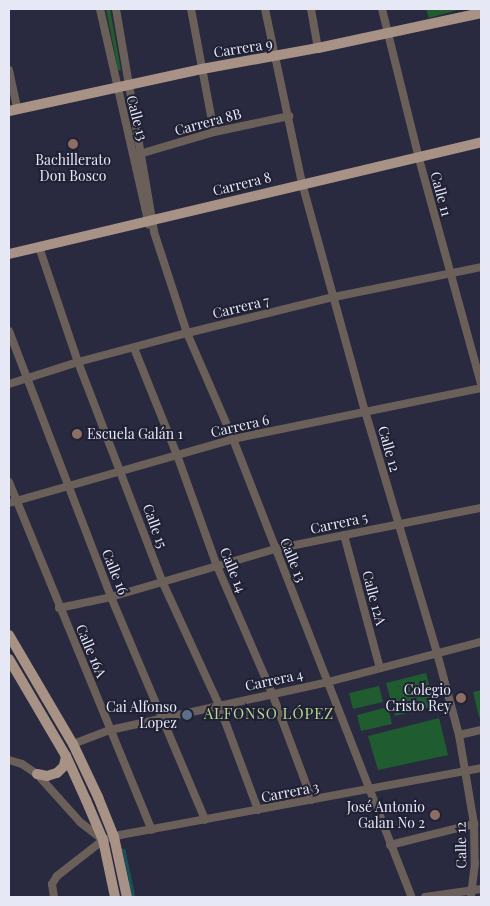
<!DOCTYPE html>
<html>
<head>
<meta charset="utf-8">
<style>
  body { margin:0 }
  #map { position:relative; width:490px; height:906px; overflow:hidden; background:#292a3f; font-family:"Playfair Display",serif }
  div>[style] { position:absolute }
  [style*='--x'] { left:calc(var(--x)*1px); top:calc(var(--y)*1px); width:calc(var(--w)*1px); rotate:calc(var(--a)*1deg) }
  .green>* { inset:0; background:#1f5d30 }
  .stream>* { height:2.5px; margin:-1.25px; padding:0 1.25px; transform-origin:1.25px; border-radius:1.25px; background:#155459 }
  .minor>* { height:8px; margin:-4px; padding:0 4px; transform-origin:4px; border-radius:4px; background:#6a6059 }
  .major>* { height:10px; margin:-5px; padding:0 5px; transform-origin:5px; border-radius:5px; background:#a79285 }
  .dots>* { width:14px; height:14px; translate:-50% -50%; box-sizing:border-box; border:2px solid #202134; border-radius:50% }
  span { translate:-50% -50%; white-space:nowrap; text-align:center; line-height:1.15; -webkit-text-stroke:4px #202134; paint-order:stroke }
  .street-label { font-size:14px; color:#e7e8f6 }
  .poi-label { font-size:14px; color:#e7e8f6 }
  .left { translate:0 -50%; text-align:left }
  .right { translate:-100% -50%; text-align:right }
  .neighbourhood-label { font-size:15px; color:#b9d891; letter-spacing:1px }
  .frame { position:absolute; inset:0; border:10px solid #e7e8f6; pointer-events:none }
</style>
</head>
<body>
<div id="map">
  <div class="green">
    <div style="clip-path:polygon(106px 9px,110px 9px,121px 70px,118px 70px)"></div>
    <div style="clip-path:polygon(426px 9px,461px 9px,429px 18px)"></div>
    <div style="clip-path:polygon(426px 673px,435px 706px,395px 716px,386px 683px)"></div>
    <div style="clip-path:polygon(379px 686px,383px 702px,353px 709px,349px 693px)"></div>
    <div style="clip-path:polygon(481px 690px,481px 717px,479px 717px,473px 692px)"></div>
    <div style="clip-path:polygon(388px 707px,392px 724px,361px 731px,357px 715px)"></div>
    <div style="clip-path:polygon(439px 718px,448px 755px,378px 770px,368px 736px)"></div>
  </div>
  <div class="stream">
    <div style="--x:120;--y:850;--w:4;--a:0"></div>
    <div style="--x:124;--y:850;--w:48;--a:78"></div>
  </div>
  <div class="minor">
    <div style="--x:100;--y:9;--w:221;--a:77.2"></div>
    <div style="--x:116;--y:9;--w:226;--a:80.3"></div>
    <div style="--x:154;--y:232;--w:106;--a:71.9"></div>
    <div style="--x:187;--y:333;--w:116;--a:66.5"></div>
    <div style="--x:233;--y:439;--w:492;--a:68.7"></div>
    <div style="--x:191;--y:9;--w:125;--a:79.4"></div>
    <div style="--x:265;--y:9;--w:178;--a:78"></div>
    <div style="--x:302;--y:183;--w:237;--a:74.6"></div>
    <div style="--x:365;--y:411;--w:252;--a:73.4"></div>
    <div style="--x:437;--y:653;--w:85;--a:75"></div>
    <div style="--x:459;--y:735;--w:90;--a:80.4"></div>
    <div style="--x:474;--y:824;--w:39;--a:89"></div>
    <div style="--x:475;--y:863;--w:34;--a:97"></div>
    <div style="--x:311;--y:9;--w:40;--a:80"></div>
    <div style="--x:382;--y:9;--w:150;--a:76.1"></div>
    <div style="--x:418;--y:155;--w:238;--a:74.6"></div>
    <div style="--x:9;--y:70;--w:40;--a:78"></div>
    <div style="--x:136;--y:155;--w:81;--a:-16.4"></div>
    <div style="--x:214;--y:132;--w:77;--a:-12"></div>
    <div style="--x:39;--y:247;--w:121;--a:71.3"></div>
    <div style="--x:78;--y:362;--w:235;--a:69"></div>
    <div style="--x:162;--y:581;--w:136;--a:65.3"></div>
    <div style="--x:219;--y:705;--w:112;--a:69.6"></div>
    <div style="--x:9;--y:331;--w:285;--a:69"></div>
    <div style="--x:111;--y:597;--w:242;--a:67.1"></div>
    <div style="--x:134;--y:348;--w:115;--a:68.1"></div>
    <div style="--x:177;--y:455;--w:118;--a:70.2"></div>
    <div style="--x:217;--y:566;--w:138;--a:66.6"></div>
    <div style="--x:272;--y:693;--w:114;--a:69.5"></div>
    <div style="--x:9;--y:384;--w:72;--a:-17.7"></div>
    <div style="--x:78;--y:362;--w:113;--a:-14.9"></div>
    <div style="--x:187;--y:333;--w:151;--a:-13.8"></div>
    <div style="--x:334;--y:297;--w:150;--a:-11.5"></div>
    <div style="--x:9;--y:482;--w:376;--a:67.7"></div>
    <div style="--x:9;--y:503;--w:233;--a:-15.9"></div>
    <div style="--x:233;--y:439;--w:253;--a:-11.6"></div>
    <div style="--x:344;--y:535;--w:138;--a:74.9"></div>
    <div style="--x:59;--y:608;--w:53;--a:-11.9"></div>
    <div style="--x:111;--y:597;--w:171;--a:-16.3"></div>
    <div style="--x:275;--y:549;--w:210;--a:-11.3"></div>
    <div style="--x:459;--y:735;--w:23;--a:-13"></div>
    <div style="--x:73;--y:744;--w:40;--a:-21"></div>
    <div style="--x:110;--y:730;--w:223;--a:-12.4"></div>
    <div style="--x:328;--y:682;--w:158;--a:-14.7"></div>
    <div style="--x:9;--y:760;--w:14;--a:17"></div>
    <div style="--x:22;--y:764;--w:18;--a:34"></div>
    <div style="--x:37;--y:774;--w:64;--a:48.1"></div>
    <div style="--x:80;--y:822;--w:29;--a:38"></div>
    <div style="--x:103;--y:840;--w:18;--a:-16"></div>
    <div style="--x:120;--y:835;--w:367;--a:-10.5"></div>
    <div style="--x:390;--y:845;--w:87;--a:-14"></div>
    <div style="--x:54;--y:897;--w:13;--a:-99"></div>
    <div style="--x:52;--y:884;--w:9;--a:-58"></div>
    <div style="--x:57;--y:876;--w:58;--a:-38"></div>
    <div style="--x:425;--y:897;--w:57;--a:-8.1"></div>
  </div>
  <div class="major">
    <div style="--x:9;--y:111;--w:198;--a:-12.3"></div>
    <div style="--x:202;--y:69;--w:118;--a:-10.3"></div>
    <div style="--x:318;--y:48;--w:167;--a:-12.1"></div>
    <div style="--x:9;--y:254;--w:485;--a:-13.3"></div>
    <div style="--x:9;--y:635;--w:126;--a:59.6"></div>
    <div style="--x:73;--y:744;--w:59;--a:64.7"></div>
    <div style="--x:98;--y:797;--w:43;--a:68.2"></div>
    <div style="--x:114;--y:837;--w:61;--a:77.8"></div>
    <div style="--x:9;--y:659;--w:113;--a:59.6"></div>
    <div style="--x:66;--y:756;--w:48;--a:65.6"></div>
    <div style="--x:86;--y:800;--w:43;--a:67"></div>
    <div style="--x:103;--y:840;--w:58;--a:78.1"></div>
    <div style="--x:37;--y:774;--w:10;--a:11"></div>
    <div style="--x:47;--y:776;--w:10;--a:-17"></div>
    <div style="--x:57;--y:773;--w:10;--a:-45"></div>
    <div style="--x:64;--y:766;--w:10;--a:-79"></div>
  </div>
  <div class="dots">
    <div style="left:73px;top:144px;background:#8d6e63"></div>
    <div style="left:77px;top:434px;background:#8d6e63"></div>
    <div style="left:461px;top:698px;background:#8d6e63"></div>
    <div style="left:187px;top:715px;background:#5c6f8a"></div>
    <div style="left:435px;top:815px;background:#8d6e63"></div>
  </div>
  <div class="street-label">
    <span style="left:243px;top:48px;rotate:-9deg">Carrera 9</span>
    <span style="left:137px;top:118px;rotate:75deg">Calle 13</span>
    <span style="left:208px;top:122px;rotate:-15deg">Carrera 8B</span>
    <span style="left:242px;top:184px;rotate:-14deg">Carrera 8</span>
    <span style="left:441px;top:194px;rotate:75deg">Calle 11</span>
    <span style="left:241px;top:307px;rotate:-14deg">Carrera 7</span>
    <span style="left:240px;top:426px;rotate:-13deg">Carrera 6</span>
    <span style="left:389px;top:449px;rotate:74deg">Calle 12</span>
    <span style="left:339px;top:523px;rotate:-12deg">Carrera 5</span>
    <span style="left:155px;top:526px;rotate:70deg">Calle 15</span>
    <span style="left:293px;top:560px;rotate:68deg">Calle 13</span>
    <span style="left:233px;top:570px;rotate:68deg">Calle 14</span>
    <span style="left:115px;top:572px;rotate:68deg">Calle 16</span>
    <span style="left:374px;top:598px;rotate:75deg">Calle 12A</span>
    <span style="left:91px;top:651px;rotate:67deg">Calle 16A</span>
    <span style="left:274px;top:680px;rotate:-12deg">Carrera 4</span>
    <span style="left:290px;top:792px;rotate:-11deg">Carrera 3</span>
    <span style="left:461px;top:845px;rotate:-91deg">Calle 12</span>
  </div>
  <div class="poi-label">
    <span style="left:73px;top:168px">Bachillerato<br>Don Bosco</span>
    <span class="left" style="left:87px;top:434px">Escuela Galán 1</span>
    <span class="right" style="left:451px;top:698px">Colegio<br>Cristo Rey</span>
    <span class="right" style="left:177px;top:715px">Cai Alfonso<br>Lopez</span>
    <span class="right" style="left:425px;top:815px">José Antonio<br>Galan No 2</span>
  </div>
  <div class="neighbourhood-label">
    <span style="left:269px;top:714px">ALFONSO LÓPEZ</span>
  </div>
  <div class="frame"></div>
</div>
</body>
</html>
